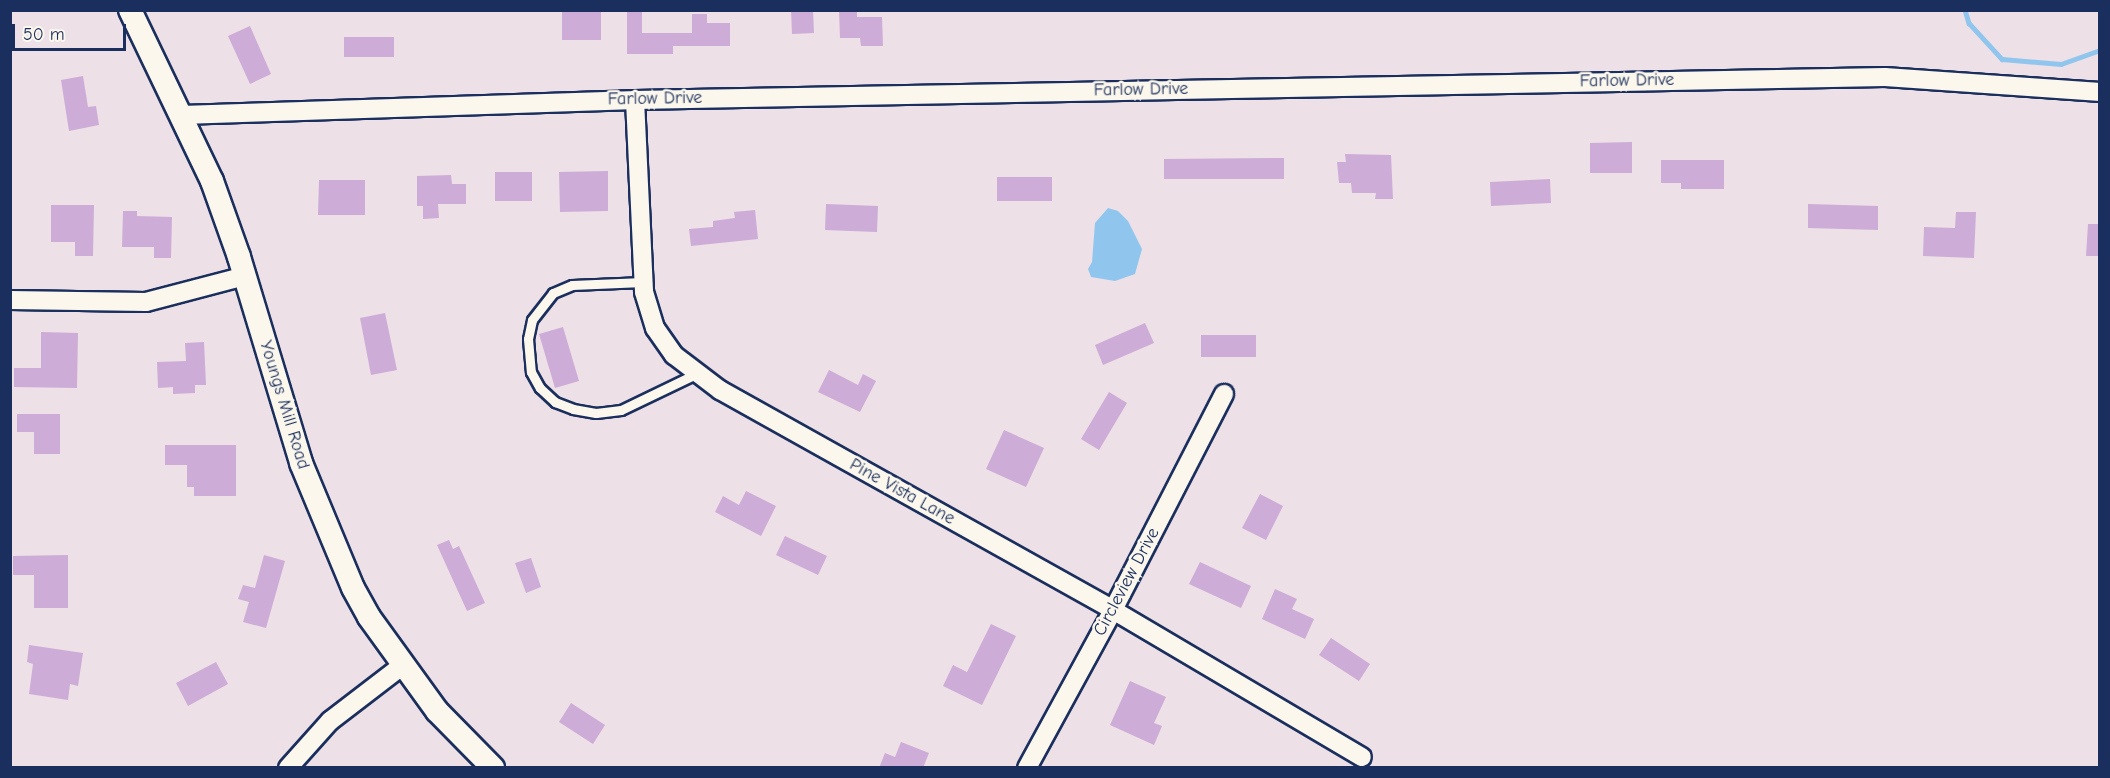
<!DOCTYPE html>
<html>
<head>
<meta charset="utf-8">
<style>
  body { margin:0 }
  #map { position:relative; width:2110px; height:778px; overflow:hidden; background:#ede0e6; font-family:"Comic Neue",sans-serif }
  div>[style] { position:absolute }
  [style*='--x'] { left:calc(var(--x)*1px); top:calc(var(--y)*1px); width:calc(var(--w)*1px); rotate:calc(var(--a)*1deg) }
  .water>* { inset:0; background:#90c6ee }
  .stream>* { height:4.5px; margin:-2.25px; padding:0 2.25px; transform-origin:2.25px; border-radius:2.25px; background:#90c6ee }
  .building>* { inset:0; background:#cdacd7 }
  .roads { filter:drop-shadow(2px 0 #1b2f5e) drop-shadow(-2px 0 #1b2f5e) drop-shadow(0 2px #1b2f5e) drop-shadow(0 -2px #1b2f5e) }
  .service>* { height:9px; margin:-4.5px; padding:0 4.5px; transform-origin:4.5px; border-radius:4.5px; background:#fbf7ec }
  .minor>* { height:18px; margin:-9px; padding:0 9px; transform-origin:9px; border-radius:9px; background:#fbf7ec }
  .tertiary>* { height:22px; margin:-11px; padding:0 11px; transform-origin:11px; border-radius:11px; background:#fbf7ec }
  span { translate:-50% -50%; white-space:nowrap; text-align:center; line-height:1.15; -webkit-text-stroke:5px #fbf7ec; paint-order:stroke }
  .street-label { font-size:18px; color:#1b2f5e }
  .frame { position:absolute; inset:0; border:12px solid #1b2f5e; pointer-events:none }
  .scale { position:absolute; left:12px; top:24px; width:114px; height:27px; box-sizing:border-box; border:3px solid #1b2f5e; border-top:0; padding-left:8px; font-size:18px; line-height:21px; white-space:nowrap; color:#1b2f5e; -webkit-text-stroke:4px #fbf7ec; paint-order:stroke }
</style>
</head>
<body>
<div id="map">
  <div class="water">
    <div style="clip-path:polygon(1108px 208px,1118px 211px,1128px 221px,1142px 249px,1135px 274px,1115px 281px,1091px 277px,1088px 269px,1092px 262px,1095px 223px)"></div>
  </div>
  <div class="stream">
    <div style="--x:1965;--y:10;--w:14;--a:73"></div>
    <div style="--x:1969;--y:23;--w:49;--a:47.5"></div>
    <div style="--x:2002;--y:59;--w:59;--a:4.8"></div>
    <div style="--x:2061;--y:64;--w:41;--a:-19.7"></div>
  </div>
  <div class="building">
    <div style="clip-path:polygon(562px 10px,601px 11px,601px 40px,562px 40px)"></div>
    <div style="clip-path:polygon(627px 10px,642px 10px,642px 33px,692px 33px,692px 14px,707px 14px,707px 23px,730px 23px,730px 46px,673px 46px,673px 54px,627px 54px)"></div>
    <div style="clip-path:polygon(791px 10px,813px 10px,814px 33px,792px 34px)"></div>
    <div style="clip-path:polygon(839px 10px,857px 10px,857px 17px,882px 17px,883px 46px,861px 46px,860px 38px,840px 38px)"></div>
    <div style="clip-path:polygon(250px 26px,271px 74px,250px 84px,228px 36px)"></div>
    <div style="clip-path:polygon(344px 37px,394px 37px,394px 57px,344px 57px)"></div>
    <div style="clip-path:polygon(83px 76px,88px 107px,96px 106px,99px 125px,69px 131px,61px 80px)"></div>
    <div style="clip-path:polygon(1632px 142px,1632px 173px,1590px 173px,1590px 143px)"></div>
    <div style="clip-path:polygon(1345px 154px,1391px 155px,1393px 199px,1375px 199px,1376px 193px,1352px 193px,1351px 183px,1339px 183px,1337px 162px,1346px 162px)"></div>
    <div style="clip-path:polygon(1284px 158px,1284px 179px,1164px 179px,1164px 159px)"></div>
    <div style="clip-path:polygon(1661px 160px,1724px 160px,1724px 189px,1681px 189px,1681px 183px,1661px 183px)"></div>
    <div style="clip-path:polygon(608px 171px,608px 211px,560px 212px,559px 172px)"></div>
    <div style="clip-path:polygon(495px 172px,532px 172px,532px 201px,495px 201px)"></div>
    <div style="clip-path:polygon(451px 175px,452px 184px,466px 184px,466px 204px,438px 204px,439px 218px,423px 219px,423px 206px,417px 206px,417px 176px)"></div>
    <div style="clip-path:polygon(997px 177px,1052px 177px,1052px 201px,997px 201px)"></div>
    <div style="clip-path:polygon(1550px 179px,1551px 203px,1491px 206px,1490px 182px)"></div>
    <div style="clip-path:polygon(319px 180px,365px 180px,365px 215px,318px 215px)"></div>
    <div style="clip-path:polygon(826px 204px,878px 206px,877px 232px,825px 230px)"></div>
    <div style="clip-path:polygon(1808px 204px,1878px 206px,1878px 230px,1808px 228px)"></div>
    <div style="clip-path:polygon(51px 205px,94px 205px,93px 256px,75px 256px,75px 242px,51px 242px)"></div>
    <div style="clip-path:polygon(755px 210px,758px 239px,691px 246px,689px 229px,713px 227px,713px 221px,735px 218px,734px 212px)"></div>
    <div style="clip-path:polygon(123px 211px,137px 211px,137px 216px,172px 217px,171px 258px,154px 258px,154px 247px,122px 247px)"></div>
    <div style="clip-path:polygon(1956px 212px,1976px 212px,1974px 258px,1923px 256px,1924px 227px,1955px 228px)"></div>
    <div style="clip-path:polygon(2088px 224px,2100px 224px,2100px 256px,2086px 256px)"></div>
    <div style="clip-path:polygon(385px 313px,397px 370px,371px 375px,360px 318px)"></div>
    <div style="clip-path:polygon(1145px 323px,1154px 343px,1103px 365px,1095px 345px)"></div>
    <div style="clip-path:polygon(563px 327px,579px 381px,555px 388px,539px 334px)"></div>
    <div style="clip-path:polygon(41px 332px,78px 333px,77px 388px,14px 387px,14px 368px,41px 368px)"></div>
    <div style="clip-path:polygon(1201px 335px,1256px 335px,1256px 357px,1201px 357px)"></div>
    <div style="clip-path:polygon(204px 342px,206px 385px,195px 385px,195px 393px,173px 394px,173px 387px,158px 388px,157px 362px,186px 361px,185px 343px)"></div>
    <div style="clip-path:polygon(829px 370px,858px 385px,863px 374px,876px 381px,860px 412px,818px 392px)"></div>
    <div style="clip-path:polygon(1109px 392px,1127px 403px,1099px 450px,1081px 439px)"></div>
    <div style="clip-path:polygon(17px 414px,60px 414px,60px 454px,34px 454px,34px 432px,17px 432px)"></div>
    <div style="clip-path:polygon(1004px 430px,1044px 448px,1026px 487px,986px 469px)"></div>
    <div style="clip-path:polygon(165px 445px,236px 445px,236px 496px,194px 496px,194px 487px,187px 487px,187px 465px,165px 465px)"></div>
    <div style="clip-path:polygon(746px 491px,776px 506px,761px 536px,715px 512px,723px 496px,739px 505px)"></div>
    <div style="clip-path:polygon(1260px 494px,1283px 506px,1266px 540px,1242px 528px)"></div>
    <div style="clip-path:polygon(785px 536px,827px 556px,818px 575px,776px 555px)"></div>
    <div style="clip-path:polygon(449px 540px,453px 549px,459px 546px,485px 603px,467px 611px,437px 545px)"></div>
    <div style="clip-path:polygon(68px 555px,68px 608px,34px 608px,34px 575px,13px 575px,13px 556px)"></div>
    <div style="clip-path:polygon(264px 555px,285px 561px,266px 628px,243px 622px,249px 602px,238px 599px,243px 585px,255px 588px)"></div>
    <div style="clip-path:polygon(531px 558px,541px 587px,526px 593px,515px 563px)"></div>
    <div style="clip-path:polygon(1200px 562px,1251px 586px,1241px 608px,1189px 584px)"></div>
    <div style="clip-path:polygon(1275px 589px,1297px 599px,1292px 609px,1314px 619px,1305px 639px,1262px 619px)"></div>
    <div style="clip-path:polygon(991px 624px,1016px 636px,982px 705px,943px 686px,953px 665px,967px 672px)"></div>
    <div style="clip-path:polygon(1331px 638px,1370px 664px,1359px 681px,1319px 655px)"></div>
    <div style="clip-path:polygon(29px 645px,83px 653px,78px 686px,70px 684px,68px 700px,29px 694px,33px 664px,27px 662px)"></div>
    <div style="clip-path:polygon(216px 662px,228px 684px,188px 706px,176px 683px)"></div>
    <div style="clip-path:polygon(1130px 681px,1166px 697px,1154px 723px,1162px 726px,1154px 745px,1110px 725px)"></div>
    <div style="clip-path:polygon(571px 703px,605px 725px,593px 744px,559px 722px)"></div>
    <div style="clip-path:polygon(901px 742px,929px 753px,923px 768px,879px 768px,885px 753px,895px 757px)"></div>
  </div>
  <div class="roads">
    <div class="service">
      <div style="--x:643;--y:282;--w:71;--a:177.6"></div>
      <div style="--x:572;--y:285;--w:21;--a:157"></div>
      <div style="--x:553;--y:293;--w:34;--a:128"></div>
      <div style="--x:532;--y:320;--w:19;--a:102"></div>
      <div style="--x:528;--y:339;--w:33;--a:85"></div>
      <div style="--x:531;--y:372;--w:18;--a:61"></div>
      <div style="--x:540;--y:388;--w:21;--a:43"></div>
      <div style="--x:555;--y:402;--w:19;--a:21"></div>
      <div style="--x:573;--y:409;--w:23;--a:10"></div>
      <div style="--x:596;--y:413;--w:25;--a:-7"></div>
      <div style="--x:621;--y:410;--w:85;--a:-25.7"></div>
    </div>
    <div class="minor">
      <div style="--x:635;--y:100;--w:192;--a:87.3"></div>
      <div style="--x:644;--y:292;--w:38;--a:73"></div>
      <div style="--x:655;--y:328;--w:33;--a:55"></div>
      <div style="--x:674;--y:355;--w:58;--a:37.3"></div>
      <div style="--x:720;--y:390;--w:450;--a:29.2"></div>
      <div style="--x:1113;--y:610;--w:289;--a:30.6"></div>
      <div style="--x:183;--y:115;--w:452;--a:-1.9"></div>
      <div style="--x:635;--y:100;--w:1250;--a:-1.05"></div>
      <div style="--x:1885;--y:77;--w:216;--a:4"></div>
      <div style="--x:10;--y:300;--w:136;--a:0.8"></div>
      <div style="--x:146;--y:302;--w:102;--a:-14.7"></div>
      <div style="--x:288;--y:768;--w:63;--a:-48.2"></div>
      <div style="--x:330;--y:721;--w:92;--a:-37.5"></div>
      <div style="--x:1027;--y:768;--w:180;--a:-61.4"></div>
      <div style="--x:1113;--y:610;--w:243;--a:-62.8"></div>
    </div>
    <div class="tertiary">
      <div style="--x:130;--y:10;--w:190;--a:64.4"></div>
      <div style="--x:212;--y:181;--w:81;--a:70.4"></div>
      <div style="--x:239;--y:257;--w:215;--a:73.2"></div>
      <div style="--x:301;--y:463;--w:135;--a:67.4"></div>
      <div style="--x:353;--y:588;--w:33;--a:61"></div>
      <div style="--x:369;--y:617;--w:116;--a:54.1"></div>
      <div style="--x:437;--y:711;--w:80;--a:45.5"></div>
    </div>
  </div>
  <div class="street-label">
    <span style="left:1627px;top:81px;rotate:-1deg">Farlow Drive</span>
    <span style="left:1141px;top:90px;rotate:-1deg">Farlow Drive</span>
    <span style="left:655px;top:99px;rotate:-1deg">Farlow Drive</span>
    <span style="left:284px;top:405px;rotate:73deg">Youngs Mill Road</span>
    <span style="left:902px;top:492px;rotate:29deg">Pine Vista Lane</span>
    <span style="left:1127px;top:582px;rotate:-62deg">Circleview Drive</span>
  </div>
  <div class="frame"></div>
  <div class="scale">50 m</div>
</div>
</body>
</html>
